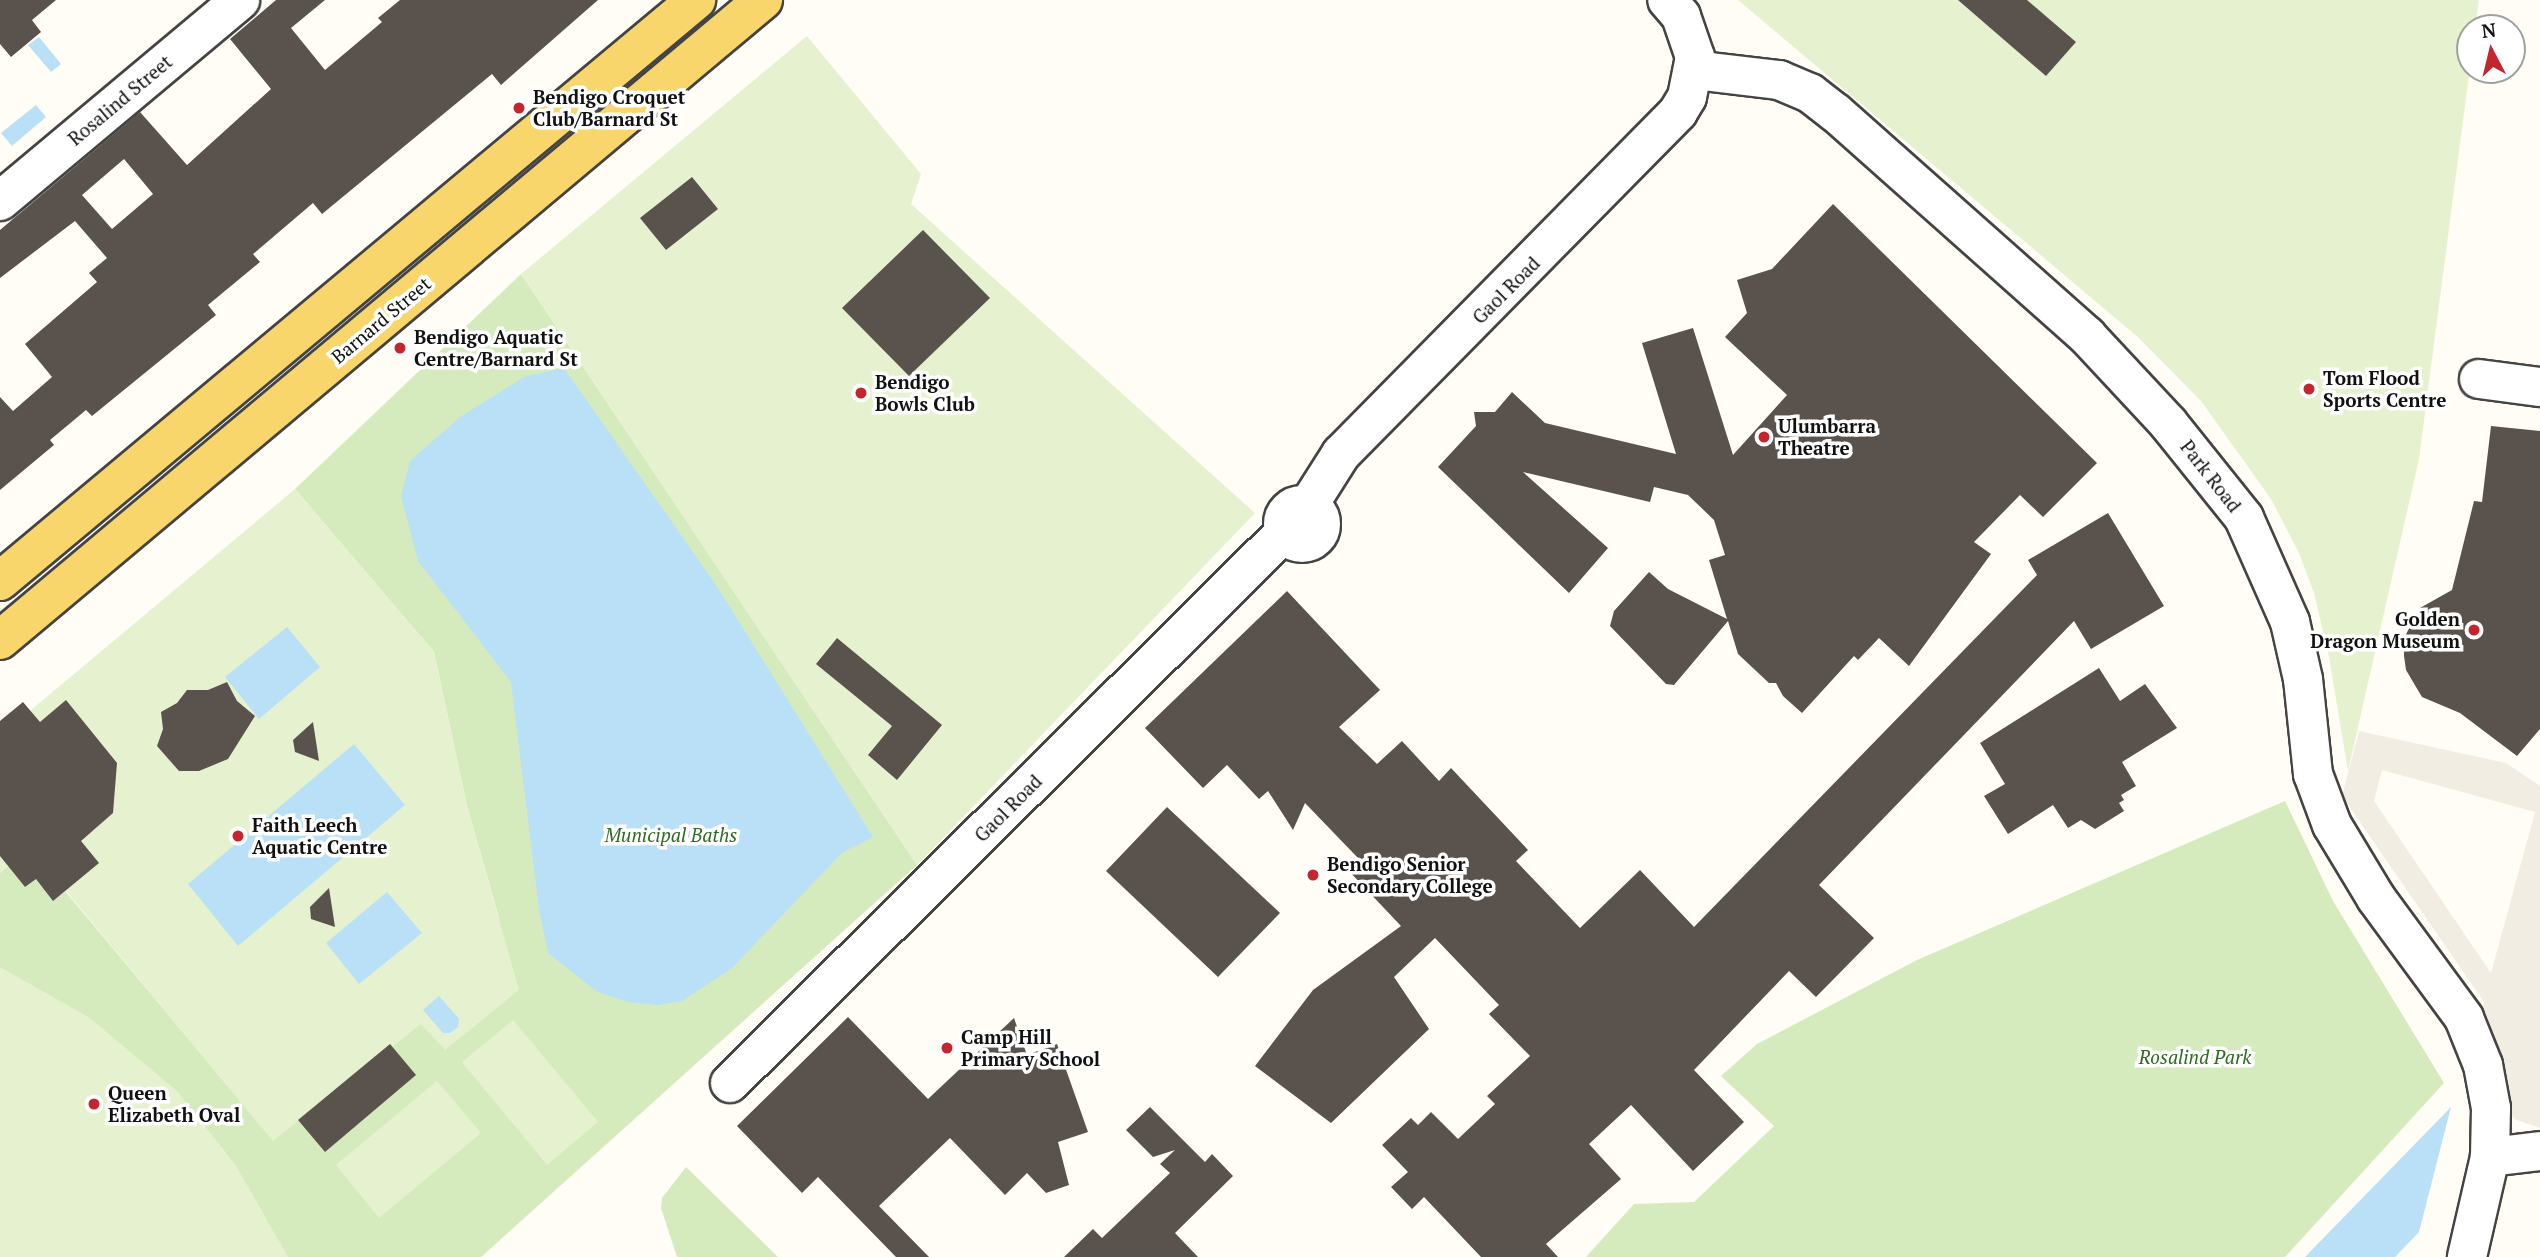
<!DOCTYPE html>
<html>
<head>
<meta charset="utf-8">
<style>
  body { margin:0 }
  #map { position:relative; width:2540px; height:1257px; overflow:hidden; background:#fffdf5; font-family:"PT Serif",serif }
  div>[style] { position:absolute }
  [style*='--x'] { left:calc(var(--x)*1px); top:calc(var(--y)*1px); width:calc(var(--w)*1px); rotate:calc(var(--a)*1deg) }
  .green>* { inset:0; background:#d5ebbd }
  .pitch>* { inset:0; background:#e6f2cf }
  .plaza>* { inset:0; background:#f1ede2 }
  .water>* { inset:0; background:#b9e0f7 }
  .building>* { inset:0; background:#5a524d }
  .roads { filter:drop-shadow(2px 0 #444) drop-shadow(-2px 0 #444) drop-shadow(0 2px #444) drop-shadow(0 -2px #444) }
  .minor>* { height:38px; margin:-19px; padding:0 19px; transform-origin:19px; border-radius:19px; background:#fff }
  .minor>.ring { margin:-19px; padding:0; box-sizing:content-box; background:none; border:38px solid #fff; border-radius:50% }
  .major>* { height:38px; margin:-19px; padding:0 19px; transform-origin:19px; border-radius:19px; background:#f9d66b }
  .dots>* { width:19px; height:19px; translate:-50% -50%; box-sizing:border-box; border:4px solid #fff; border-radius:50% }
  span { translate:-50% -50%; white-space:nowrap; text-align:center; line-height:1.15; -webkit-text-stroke:7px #fff; paint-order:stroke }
  .poi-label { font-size:19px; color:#111; font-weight:700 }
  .left { translate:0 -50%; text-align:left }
  .right { translate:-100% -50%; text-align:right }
  .street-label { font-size:19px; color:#111 }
  .park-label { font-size:19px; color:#2f6b1f; font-style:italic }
  .north { position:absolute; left:2456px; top:14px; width:70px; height:70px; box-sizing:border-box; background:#fff; border:2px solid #a0a0a0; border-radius:50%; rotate:353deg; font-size:19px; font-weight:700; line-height:28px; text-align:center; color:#111 }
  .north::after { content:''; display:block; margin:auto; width:24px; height:32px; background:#c4262e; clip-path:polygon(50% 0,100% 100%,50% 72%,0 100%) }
</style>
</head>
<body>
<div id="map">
  <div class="green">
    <div style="clip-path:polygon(521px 274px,917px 865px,481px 1257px,0 1257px,0 873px,8px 866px,65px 891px,273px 1140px,421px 1023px,499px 918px,467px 806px,434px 652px,295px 489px)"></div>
    <div style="clip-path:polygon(2285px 801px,2333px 901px,2444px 1083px,2285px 1257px,1586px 1257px,1634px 1204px,1694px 1202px,1774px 1126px,1721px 1076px,1757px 1044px,1917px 960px)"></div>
    <div style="clip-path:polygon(686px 1167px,778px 1257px,677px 1257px,661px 1208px,662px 1198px)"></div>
  </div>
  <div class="pitch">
    <div style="clip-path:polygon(1738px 0,2479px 0,2475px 28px,2470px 28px,2470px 67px,2419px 459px,2348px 771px,2329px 657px,2314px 593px,2299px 553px,2271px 499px,2201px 401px,2139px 338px)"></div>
    <div style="clip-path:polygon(807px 36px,921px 174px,911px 204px,1255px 513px,917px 865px,521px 274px)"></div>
    <div style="clip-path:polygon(295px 489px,434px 652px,467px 806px,519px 990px,445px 1050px,421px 1024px,273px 1141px,66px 891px,53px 901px,36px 879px,25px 887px,8px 866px,0 873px,0 736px)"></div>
    <div style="clip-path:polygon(0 967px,90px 1018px,177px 1091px,235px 1164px,288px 1257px,0 1257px)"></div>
    <div style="clip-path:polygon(513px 1020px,598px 1122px,547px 1165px,462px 1062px)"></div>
    <div style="clip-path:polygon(437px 1081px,481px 1133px,379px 1218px,336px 1165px)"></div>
  </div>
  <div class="plaza">
    <div style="clip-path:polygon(evenodd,2359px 731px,2506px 763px,2540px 786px,2540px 1128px,2514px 1119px,2506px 1107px,2482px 1018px,2484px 1002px,2342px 796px,2359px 731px,2382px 770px,2535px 812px,2491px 973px,2374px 801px,2382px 770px)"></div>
  </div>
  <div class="water">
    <div style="clip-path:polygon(39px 37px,61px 64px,51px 72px,28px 45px)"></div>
    <div style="clip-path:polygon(36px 105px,46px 117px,12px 146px,1px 133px)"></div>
    <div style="clip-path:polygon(564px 368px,716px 585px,873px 837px,842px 853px,731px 969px,682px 1001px,658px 1005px,627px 1002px,596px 991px,548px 953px,539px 910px,511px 682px,418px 561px,401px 496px,410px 461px,460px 417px,524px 377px)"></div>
    <div style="clip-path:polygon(287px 627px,320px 667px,259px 719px,225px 677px)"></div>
    <div style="clip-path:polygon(354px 744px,405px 805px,238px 946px,188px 884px)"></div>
    <div style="clip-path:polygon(387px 892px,422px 933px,359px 984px,326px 943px)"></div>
    <div style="clip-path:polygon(439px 996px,459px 1019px,458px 1027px,450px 1033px,443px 1033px,423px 1010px)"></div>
    <div style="clip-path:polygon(2451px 1107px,2419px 1232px,2395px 1257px,2305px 1257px)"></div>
  </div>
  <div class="building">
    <div style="clip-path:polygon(0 0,56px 0,32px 20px,41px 32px,11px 57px,0 44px)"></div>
    <div style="clip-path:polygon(evenodd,276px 0,325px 0,291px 28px,325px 70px,382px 22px,378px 18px,400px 0,598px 0,501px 85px,492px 74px,322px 214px,313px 203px,253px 254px,260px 262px,208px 305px,216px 315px,92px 416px,86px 410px,50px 440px,54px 445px,0 490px,0 397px,13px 411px,52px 377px,25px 344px,97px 282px,89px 273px,107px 258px,75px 221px,0 278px,0 230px,140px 112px,187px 165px,271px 89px,230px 39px,276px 0,124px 159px,153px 194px,112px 229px,82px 195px,124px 159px)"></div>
    <div style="clip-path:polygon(1958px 0,2027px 0,2076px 42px,2046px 76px)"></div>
    <div style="clip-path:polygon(692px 177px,718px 209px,666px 250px,640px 218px)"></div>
    <div style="clip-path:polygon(1833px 204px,2097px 463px,2043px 517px,2020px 495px,1974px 542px,1991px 554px,1909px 666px,1879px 638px,1858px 660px,1854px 656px,1802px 713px,1783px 696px,1776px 683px,1769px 683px,1738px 654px,1728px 621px,1674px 685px,1666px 684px,1610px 626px,1614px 611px,1649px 572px,1668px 589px,1727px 619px,1709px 560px,1725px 555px,1714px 520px,1688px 495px,1654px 487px,1650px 502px,1523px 472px,1608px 548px,1569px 593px,1438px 467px,1476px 426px,1474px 412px,1495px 412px,1512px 392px,1545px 423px,1676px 454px,1642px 343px,1693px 328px,1733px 455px,1787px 395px,1725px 337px,1747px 313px,1737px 280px,1772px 269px)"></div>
    <div style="clip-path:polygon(923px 230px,990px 298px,909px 376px,842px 308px)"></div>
    <div style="clip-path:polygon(2491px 426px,2540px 431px,2540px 729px,2517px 756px,2460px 713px,2422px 697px,2406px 670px,2404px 656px,2404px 638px,2420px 608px,2452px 590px,2474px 501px,2482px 502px)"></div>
    <div style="clip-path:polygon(2108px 513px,2164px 606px,2091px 649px,2074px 621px,1819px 885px,1874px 938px,1816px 997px,1789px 971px,1694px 1070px,1744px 1122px,1693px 1171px,1631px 1105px,1589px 1144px,1621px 1179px,1546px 1244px,1558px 1257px,1481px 1257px,1424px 1197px,1412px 1209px,1391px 1187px,1408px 1172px,1382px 1145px,1411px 1118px,1418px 1125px,1431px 1112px,1458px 1139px,1495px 1104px,1487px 1096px,1530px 1056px,1489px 1014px,1499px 1005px,1435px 938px,1394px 977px,1429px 1029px,1331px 1123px,1255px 1066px,1313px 990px,1401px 926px,1347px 869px,1358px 858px,1305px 803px,1293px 830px,1268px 791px,1259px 799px,1227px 765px,1203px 788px,1145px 728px,1287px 591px,1380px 690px,1339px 727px,1377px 764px,1402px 741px,1439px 781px,1451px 768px,1528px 850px,1516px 861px,1580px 928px,1640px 870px,1694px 927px,2037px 575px,2028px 560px)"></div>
    <div style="clip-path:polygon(837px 638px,942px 725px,897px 780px,868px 755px,892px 726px,816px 664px)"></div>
    <div style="clip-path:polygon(2099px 668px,2120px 701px,2145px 684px,2177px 728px,2122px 762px,2136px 786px,2121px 795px,2124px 800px,2119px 803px,2124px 811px,2095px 829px,2081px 820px,2068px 828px,2053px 805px,2008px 834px,1984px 796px,2005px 784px,1980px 743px)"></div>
    <div style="clip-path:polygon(227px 682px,237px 701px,255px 716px,228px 759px,199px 771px,179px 771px,157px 746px,163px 729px,161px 712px,177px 703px,187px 690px,208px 690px)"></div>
    <div style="clip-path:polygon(66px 700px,117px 763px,113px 813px,81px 841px,99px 863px,53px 901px,36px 879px,25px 887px,0 856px,0 721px,23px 702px,40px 722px)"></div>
    <div style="clip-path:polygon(313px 722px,319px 761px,295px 752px,293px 740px)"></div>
    <div style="clip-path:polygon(1167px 807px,1280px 913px,1218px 977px,1106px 871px)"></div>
    <div style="clip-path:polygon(329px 888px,335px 927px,311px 919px,310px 907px)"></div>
    <div style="clip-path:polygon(848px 1017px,928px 1099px,1014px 1018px,1027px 1055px,1057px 1044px,1088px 1132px,1058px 1142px,1069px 1185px,1046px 1193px,1027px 1173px,1005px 1195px,950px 1138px,879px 1206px,929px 1257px,896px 1257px,818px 1177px,802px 1193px,737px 1126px)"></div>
    <div style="clip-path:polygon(390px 1044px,416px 1075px,325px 1152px,298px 1120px)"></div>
    <div style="clip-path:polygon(1150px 1107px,1205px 1162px,1212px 1154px,1233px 1176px,1175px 1233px,1198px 1257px,1064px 1257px,1093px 1229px,1102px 1238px,1170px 1173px,1160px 1164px,1175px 1150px,1153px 1157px,1126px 1130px)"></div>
  </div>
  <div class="roads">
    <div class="minor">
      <div style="--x:1694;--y:70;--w:86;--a:6.7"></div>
      <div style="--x:1779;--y:80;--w:34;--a:23"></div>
      <div style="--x:1810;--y:93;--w:33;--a:38"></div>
      <div style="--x:1836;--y:113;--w:336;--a:41.6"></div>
      <div style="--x:2087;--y:336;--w:119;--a:47"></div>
      <div style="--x:2168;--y:423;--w:122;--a:51.3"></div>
      <div style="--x:2244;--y:518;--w:114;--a:66.1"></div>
      <div style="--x:2290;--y:622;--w:58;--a:77.2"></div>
      <div style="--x:2303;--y:679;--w:96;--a:84"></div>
      <div style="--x:2313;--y:774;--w:54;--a:69.6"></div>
      <div style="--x:2332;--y:825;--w:85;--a:58.9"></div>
      <div style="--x:2376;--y:898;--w:149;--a:53.7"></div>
      <div style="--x:2464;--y:1018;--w:51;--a:68"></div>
      <div style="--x:2483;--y:1065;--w:44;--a:79.5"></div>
      <div style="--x:2491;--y:1108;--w:49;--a:91.2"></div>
      <div style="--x:2490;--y:1157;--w:103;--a:103"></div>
      <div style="--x:0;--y:201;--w:313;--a:-39.9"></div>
      <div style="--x:2479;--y:379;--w:62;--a:7.5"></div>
      <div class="ring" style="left:1283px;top:505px;width:0;height:0"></div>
      <div style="--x:1308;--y:506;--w:62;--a:-57.6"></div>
      <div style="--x:1341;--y:454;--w:480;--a:-45.4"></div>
      <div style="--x:1678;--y:112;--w:17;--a:-59"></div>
      <div style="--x:1687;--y:97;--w:41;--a:-78.7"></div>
      <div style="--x:1695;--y:57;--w:43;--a:-108.9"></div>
      <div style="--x:1681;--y:16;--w:21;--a:-131"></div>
      <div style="--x:730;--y:1083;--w:782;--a:-44.79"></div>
      <div style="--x:2490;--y:1157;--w:50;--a:-6.8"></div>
    </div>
    <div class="major">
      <div style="--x:0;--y:581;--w:907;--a:-39.85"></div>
      <div style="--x:0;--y:640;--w:996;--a:-39.99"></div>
    </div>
  </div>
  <div class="dots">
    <div style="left:519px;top:108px;background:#c4262e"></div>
    <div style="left:400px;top:348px;background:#c4262e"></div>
    <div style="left:2309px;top:389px;background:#c4262e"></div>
    <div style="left:861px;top:393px;background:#c4262e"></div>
    <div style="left:1764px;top:437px;background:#c4262e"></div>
    <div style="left:2474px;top:630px;background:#c4262e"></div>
    <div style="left:238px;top:836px;background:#c4262e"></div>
    <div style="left:1313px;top:875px;background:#c4262e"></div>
    <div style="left:947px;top:1048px;background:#c4262e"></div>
    <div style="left:94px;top:1104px;background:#c4262e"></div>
  </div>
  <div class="poi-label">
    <span class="left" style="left:533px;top:108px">Bendigo Croquet<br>Club/Barnard St</span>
    <span class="left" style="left:414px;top:348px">Bendigo Aquatic<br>Centre/Barnard St</span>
    <span class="left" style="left:2323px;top:389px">Tom Flood<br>Sports Centre</span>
    <span class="left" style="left:875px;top:393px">Bendigo<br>Bowls Club</span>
    <span class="left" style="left:1778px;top:437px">Ulumbarra<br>Theatre</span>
    <span class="right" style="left:2460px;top:630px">Golden<br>Dragon Museum</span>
    <span class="left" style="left:252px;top:836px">Faith Leech<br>Aquatic Centre</span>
    <span class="left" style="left:1327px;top:875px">Bendigo Senior<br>Secondary College</span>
    <span class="left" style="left:961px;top:1048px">Camp Hill<br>Primary School</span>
    <span class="left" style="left:108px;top:1104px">Queen<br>Elizabeth Oval</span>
  </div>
  <div class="street-label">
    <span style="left:120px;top:100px;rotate:-40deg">Rosalind Street</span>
    <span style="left:1506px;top:290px;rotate:-45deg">Gaol Road</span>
    <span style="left:381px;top:320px;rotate:-40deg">Barnard Street</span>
    <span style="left:2211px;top:476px;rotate:52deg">Park Road</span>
    <span style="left:1008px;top:808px;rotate:-45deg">Gaol Road</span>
  </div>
  <div class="park-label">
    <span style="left:671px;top:835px">Municipal Baths</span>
    <span style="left:2195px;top:1057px">Rosalind Park</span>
  </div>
  <div class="north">N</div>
</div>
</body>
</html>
